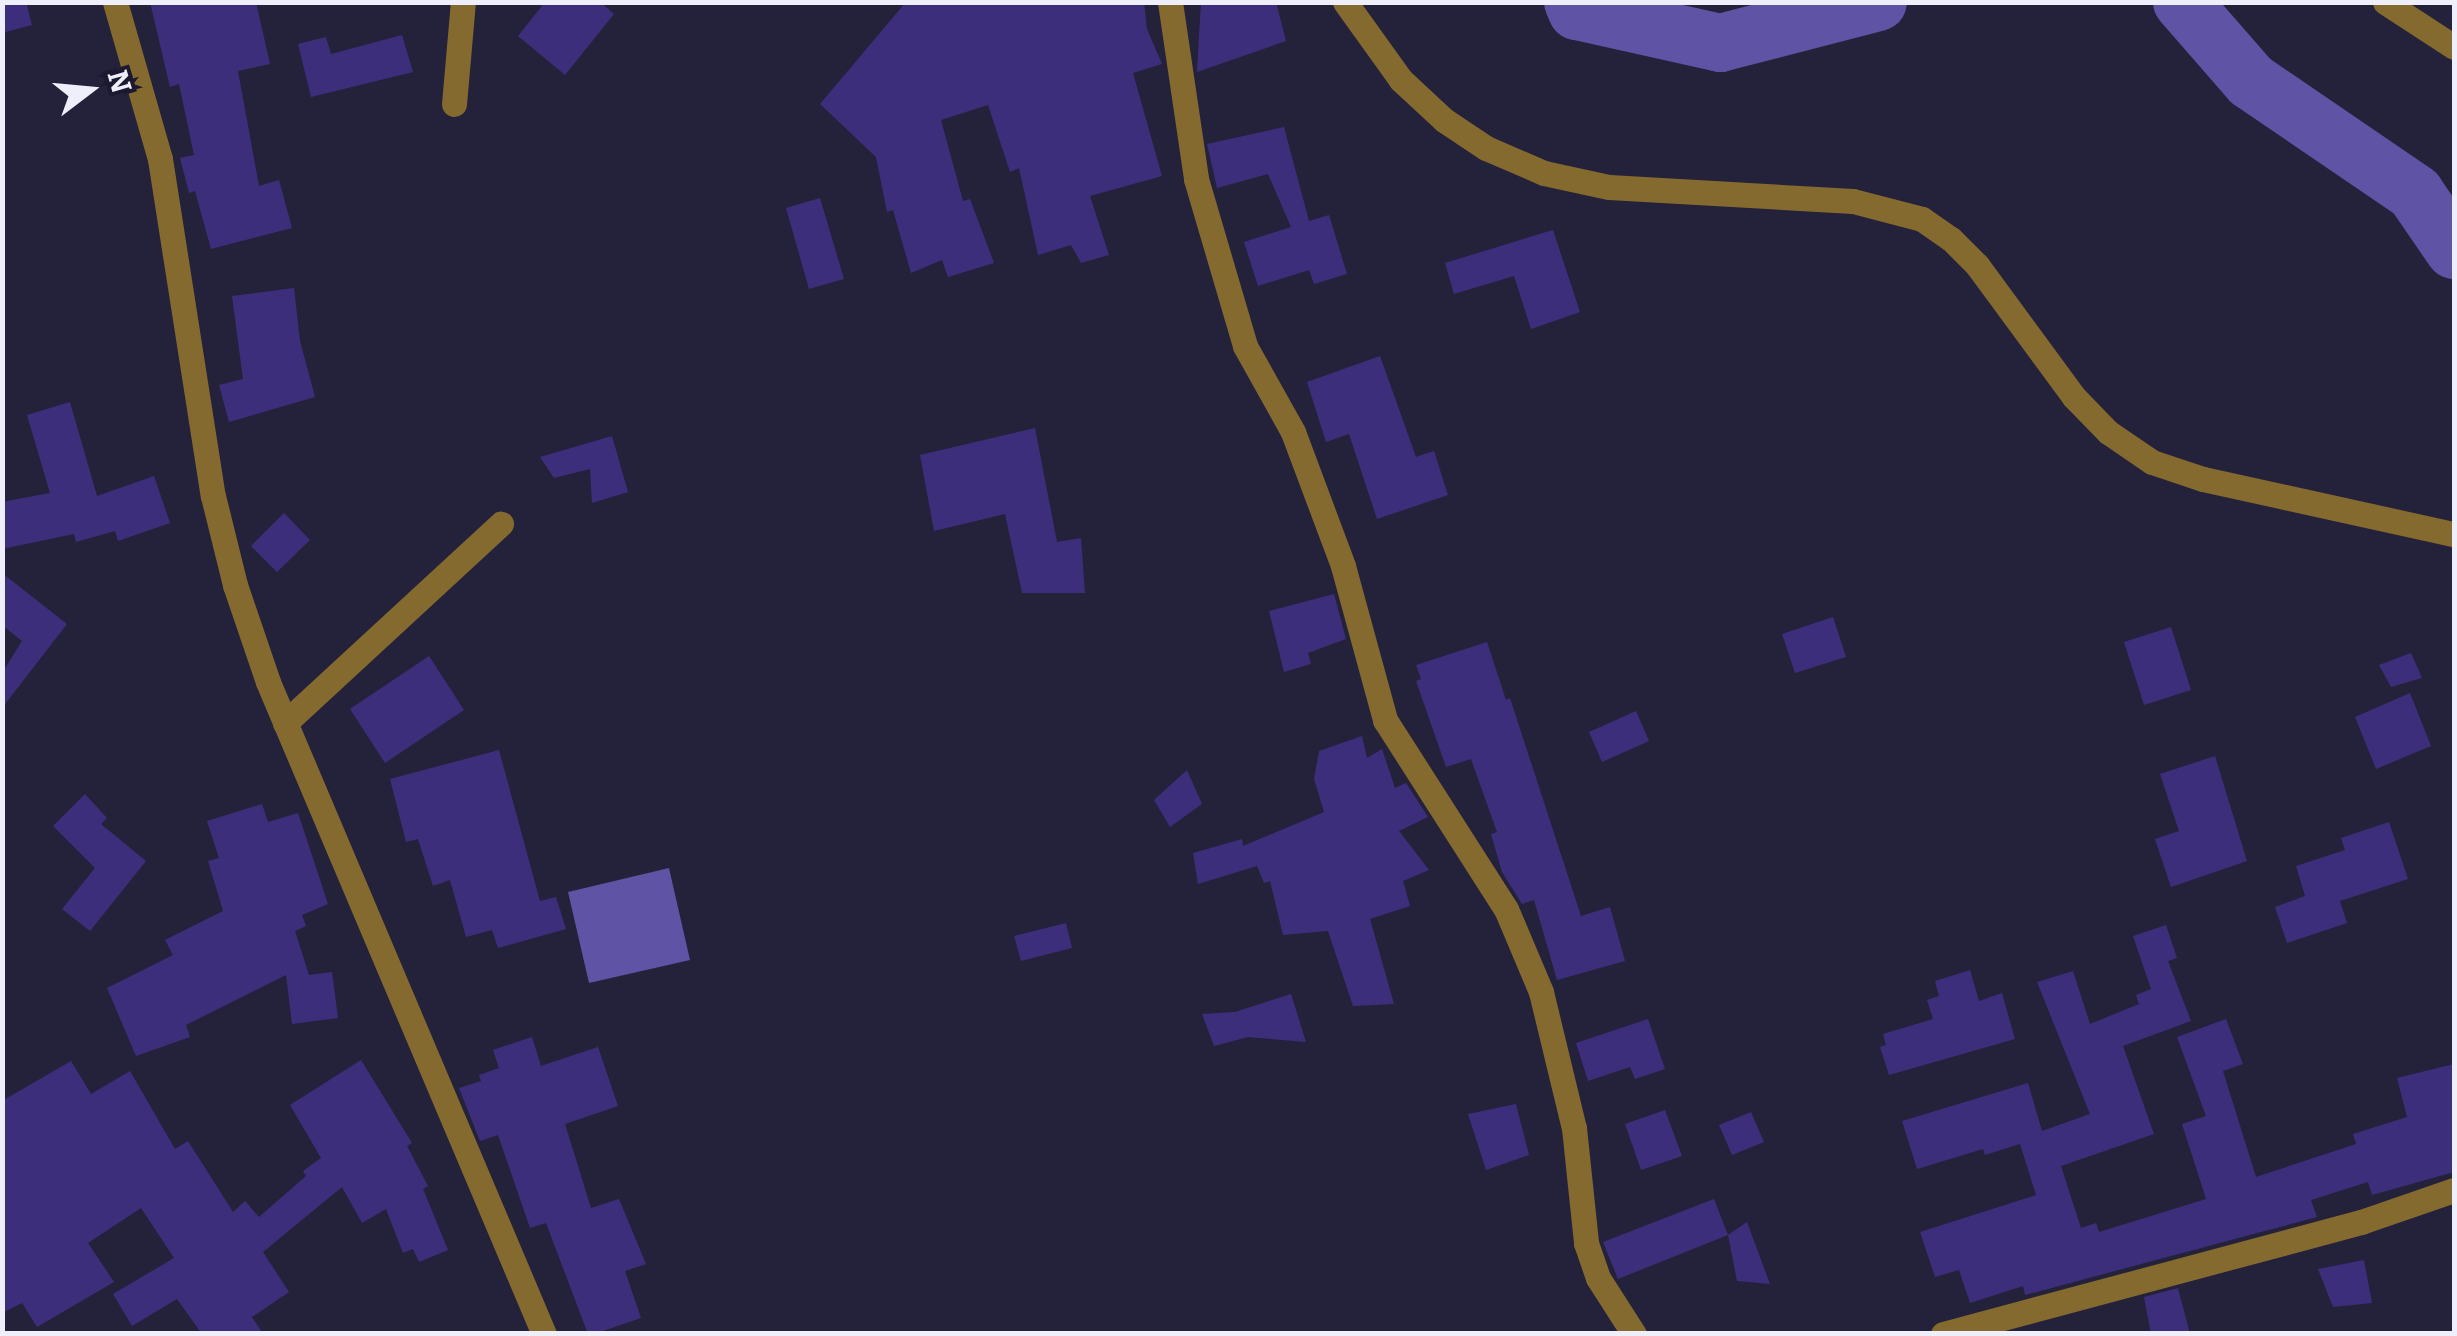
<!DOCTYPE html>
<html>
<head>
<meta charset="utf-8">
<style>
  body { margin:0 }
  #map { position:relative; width:2457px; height:1336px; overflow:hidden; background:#24223b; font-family:Bitter,serif }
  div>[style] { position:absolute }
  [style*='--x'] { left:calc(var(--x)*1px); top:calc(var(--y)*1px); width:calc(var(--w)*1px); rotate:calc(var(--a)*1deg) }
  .water>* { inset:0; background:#5e53a4 }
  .river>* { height:58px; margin:-29px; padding:0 29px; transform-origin:29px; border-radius:29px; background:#5e53a4 }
  .building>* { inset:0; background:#3d2e7c }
  .minor>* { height:25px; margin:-12.5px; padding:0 12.5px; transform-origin:12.5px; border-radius:12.5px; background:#856a2f }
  span { translate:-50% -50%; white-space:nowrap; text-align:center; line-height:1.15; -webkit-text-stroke:10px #1b1830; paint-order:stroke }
  .frame { position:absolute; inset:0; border:5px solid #efeffc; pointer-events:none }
  .north { position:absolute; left:40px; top:40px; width:100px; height:100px; -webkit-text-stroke:8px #1b1830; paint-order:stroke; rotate:74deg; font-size:28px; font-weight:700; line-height:40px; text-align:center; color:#efeffc }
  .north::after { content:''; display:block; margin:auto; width:35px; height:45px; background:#efeffc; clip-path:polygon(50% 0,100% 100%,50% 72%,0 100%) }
</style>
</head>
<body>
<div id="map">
  <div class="water">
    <div style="clip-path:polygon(669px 868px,690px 960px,589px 983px,568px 892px)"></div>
  </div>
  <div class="river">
    <div style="--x:1573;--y:2;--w:10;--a:66"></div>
    <div style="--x:1577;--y:11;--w:147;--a:12.6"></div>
    <div style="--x:1720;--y:43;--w:163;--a:-14.5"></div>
    <div style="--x:2182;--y:2;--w:105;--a:48.9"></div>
    <div style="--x:2251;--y:81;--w:199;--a:34.3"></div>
    <div style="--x:2415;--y:193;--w:69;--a:55.6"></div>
  </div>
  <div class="building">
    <div style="clip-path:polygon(2px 2px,26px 2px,32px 25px,2px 33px)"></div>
    <div style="clip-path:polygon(150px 2px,256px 2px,270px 64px,238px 71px,259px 186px,279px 180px,292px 228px,211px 249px,195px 191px,189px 193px,180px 158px,194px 155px,179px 84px,170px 87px)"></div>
    <div style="clip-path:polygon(545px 2px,600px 2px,614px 14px,565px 75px,518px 36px)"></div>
    <div style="clip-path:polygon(906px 2px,1144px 2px,1147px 29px,1162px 64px,1133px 73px,1162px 176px,1090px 196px,1109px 255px,1081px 263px,1071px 245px,1038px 255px,1019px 168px,1010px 172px,988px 105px,941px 120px,963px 201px,970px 199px,994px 263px,948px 277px,942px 260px,911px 273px,893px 210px,887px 212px,876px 157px,820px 104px)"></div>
    <div style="clip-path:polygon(1201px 2px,1276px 2px,1286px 41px,1197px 72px)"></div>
    <div style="clip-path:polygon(402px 35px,413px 72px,311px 97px,298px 44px,326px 37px,331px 54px)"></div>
    <div style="clip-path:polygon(1284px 127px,1309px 221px,1329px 215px,1347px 274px,1314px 284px,1309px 270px,1258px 286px,1244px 242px,1291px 227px,1268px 174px,1217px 188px,1207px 144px)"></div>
    <div style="clip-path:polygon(820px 198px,844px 279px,809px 289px,786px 208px)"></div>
    <div style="clip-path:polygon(1553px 230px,1580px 312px,1531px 329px,1514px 276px,1454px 294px,1445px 263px)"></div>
    <div style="clip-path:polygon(294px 288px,300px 341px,315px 397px,229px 422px,219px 385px,243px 379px,232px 296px)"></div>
    <div style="clip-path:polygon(1380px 356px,1416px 457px,1434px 451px,1448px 495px,1377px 519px,1349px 434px,1326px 442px,1307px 382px)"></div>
    <div style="clip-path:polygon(70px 402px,97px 496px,154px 476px,170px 523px,118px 541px,115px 531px,76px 542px,74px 534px,2px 549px,2px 502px,50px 493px,27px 415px)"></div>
    <div style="clip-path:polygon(1035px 428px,1057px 542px,1081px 538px,1085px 593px,1022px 593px,1005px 514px,934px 531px,920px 455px)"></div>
    <div style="clip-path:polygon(612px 436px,628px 492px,592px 503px,590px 469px,554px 478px,540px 457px)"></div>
    <div style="clip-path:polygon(284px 513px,310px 540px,277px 572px,251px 546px)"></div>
    <div style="clip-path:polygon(2px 573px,67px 624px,2px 708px,2px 673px,22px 641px,2px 625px)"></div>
    <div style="clip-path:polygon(1334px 594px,1346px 639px,1308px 653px,1311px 664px,1284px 672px,1269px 611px)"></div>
    <div style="clip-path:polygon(1833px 617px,1846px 657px,1795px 673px,1782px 634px)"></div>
    <div style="clip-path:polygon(2171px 627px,2191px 690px,2144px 705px,2124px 642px)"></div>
    <div style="clip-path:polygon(1487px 642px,1506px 700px,1510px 698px,1581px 916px,1610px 907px,1625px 961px,1557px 980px,1534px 900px,1522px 904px,1502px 872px,1491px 834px,1497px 832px,1471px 759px,1446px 767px,1416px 681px,1421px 679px,1416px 665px)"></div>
    <div style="clip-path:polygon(2411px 653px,2422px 678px,2391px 687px,2379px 665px)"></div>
    <div style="clip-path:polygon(429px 656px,464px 710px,385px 763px,350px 709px)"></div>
    <div style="clip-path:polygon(2410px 693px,2431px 746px,2376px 769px,2355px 717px)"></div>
    <div style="clip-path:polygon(1636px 711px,1649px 741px,1602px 762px,1589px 732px)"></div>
    <div style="clip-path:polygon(1362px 736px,1367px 758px,1382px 749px,1395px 788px,1406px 783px,1428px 817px,1399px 831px,1429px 870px,1403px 881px,1410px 906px,1370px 919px,1394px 1004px,1353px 1006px,1328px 931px,1283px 935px,1270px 881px,1264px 883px,1257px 866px,1198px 884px,1193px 853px,1242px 839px,1243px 846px,1324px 812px,1314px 779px,1319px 751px)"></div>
    <div style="clip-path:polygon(499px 750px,540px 901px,556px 897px,566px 929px,498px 948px,492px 930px,466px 937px,450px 880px,433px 886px,418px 839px,406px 842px,390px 779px)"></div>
    <div style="clip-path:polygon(2215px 756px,2247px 861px,2171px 887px,2155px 839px,2179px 831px,2160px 774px)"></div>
    <div style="clip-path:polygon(1187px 770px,1202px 804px,1170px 827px,1154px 800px)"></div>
    <div style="clip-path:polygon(85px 794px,107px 818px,101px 824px,146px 861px,90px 931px,62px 909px,95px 868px,53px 826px)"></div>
    <div style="clip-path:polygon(262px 804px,268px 822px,298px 813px,328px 904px,302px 915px,306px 926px,295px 931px,309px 975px,332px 972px,338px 1018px,292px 1024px,286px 975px,186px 1025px,190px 1037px,136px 1056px,107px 988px,173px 955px,165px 940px,223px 911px,208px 861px,219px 858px,207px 821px)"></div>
    <div style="clip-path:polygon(2389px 822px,2408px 879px,2340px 901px,2347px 923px,2287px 943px,2275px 907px,2305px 896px,2296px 866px,2345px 850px,2341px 838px)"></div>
    <div style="clip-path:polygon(1066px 923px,1072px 948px,1021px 961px,1014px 936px)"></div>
    <div style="clip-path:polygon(2166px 925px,2177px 958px,2168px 961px,2191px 1021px,2123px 1046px,2154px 1134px,2061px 1166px,2081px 1228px,2096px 1223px,2099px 1232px,2206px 1199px,2182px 1124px,2206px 1116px,2177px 1037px,2226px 1019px,2243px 1064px,2223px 1071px,2256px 1177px,2356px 1144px,2353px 1134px,2407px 1117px,2397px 1078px,2454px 1064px,2454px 1172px,2372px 1195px,2368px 1182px,2311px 1200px,2317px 1217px,2025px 1295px,2023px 1286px,1970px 1303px,1959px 1270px,1935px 1277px,1920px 1232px,2036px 1195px,2020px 1144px,1985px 1155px,1983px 1149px,1917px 1169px,1902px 1121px,2028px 1083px,2042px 1131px,2090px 1114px,2037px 982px,2073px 971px,2090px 1024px,2139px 1004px,2136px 995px,2151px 989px,2133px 936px)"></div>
    <div style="clip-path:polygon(1970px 970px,1979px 1001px,2002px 993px,2015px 1039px,1889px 1075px,1880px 1047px,1886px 1045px,1883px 1034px,1933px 1019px,1927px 1000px,1939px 996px,1935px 981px)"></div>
    <div style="clip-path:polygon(1291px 994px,1306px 1042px,1248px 1037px,1214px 1046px,1202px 1014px,1235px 1012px)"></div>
    <div style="clip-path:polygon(1648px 1019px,1665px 1069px,1635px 1079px,1630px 1067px,1588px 1081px,1576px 1043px)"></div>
    <div style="clip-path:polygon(532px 1037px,541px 1066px,598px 1047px,618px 1106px,565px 1124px,591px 1208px,619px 1199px,646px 1264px,625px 1271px,641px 1318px,594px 1334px,588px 1334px,546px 1223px,530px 1228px,498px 1135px,480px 1141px,459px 1088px,481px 1081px,479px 1075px,499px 1068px,493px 1050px)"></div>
    <div style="clip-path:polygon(361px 1060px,412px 1143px,407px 1146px,428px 1186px,423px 1189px,448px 1250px,419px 1262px,413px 1249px,403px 1253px,386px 1209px,362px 1223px,342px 1187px,263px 1252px,289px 1292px,252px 1317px,263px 1334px,202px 1334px,177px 1299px,132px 1326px,113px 1294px,174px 1258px,141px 1208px,88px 1243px,114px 1282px,37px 1327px,22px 1303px,2px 1313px,2px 1101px,71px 1061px,91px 1094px,130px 1071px,175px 1149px,188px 1141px,233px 1212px,245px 1201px,259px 1217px,306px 1176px,303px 1171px,321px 1158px,290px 1105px)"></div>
    <div style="clip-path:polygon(1516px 1104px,1529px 1155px,1486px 1170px,1468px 1114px)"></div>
    <div style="clip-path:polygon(1665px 1110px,1682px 1156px,1641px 1170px,1625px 1124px)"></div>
    <div style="clip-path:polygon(1751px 1112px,1764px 1142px,1732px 1155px,1719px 1125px)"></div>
    <div style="clip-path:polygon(1714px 1199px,1728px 1235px,1618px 1279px,1603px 1242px)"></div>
    <div style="clip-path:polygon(1747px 1222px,1770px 1284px,1737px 1281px,1728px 1235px)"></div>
    <div style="clip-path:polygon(2364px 1260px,2372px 1303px,2333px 1307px,2318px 1269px)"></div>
    <div style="clip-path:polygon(2178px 1288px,2190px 1334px,2151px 1334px,2144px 1297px)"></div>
  </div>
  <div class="minor">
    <div style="--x:115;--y:2;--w:163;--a:74"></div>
    <div style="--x:160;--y:159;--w:341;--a:81.1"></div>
    <div style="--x:213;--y:496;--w:92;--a:76.1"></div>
    <div style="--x:235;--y:585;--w:102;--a:71.2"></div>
    <div style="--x:268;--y:682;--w:708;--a:67.06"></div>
    <div style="--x:1170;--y:2;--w:179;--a:81.6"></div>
    <div style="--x:1196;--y:179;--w:174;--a:73.6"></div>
    <div style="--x:1245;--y:346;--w:98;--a:60.8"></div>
    <div style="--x:1293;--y:432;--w:143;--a:69.5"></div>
    <div style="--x:1343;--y:566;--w:160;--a:74.7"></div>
    <div style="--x:1385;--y:720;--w:224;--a:57.4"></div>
    <div style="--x:1506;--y:909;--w:90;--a:67.1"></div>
    <div style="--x:1541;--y:992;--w:140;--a:76.4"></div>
    <div style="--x:1574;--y:1128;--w:116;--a:84"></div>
    <div style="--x:1586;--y:1243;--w:37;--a:71"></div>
    <div style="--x:1598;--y:1278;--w:67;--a:57.3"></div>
    <div style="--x:1345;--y:2;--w:96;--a:54.3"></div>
    <div style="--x:1401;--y:80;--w:59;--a:42.9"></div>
    <div style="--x:1444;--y:120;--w:50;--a:33.7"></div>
    <div style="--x:1486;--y:148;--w:63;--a:23.3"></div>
    <div style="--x:1544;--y:173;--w:66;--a:12.2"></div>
    <div style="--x:1609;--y:187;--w:244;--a:3.3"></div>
    <div style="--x:1853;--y:201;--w:71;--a:14.6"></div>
    <div style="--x:1922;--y:219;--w:35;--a:35"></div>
    <div style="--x:1951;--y:239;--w:37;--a:45"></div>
    <div style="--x:1977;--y:265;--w:164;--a:53.7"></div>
    <div style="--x:2074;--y:397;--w:49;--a:45.8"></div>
    <div style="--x:2108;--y:432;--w:53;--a:34.3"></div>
    <div style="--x:2152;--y:462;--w:54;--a:18.4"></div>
    <div style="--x:2203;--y:479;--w:257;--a:12.4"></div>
    <div style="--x:2385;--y:2;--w:82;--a:33.1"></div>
    <div style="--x:454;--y:104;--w:102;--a:-85"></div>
    <div style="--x:285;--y:723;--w:294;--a:-42.7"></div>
    <div style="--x:1943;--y:1334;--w:433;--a:-15"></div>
    <div style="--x:2361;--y:1222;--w:98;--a:-19"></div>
  </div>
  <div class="frame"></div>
  <div class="north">N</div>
</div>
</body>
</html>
